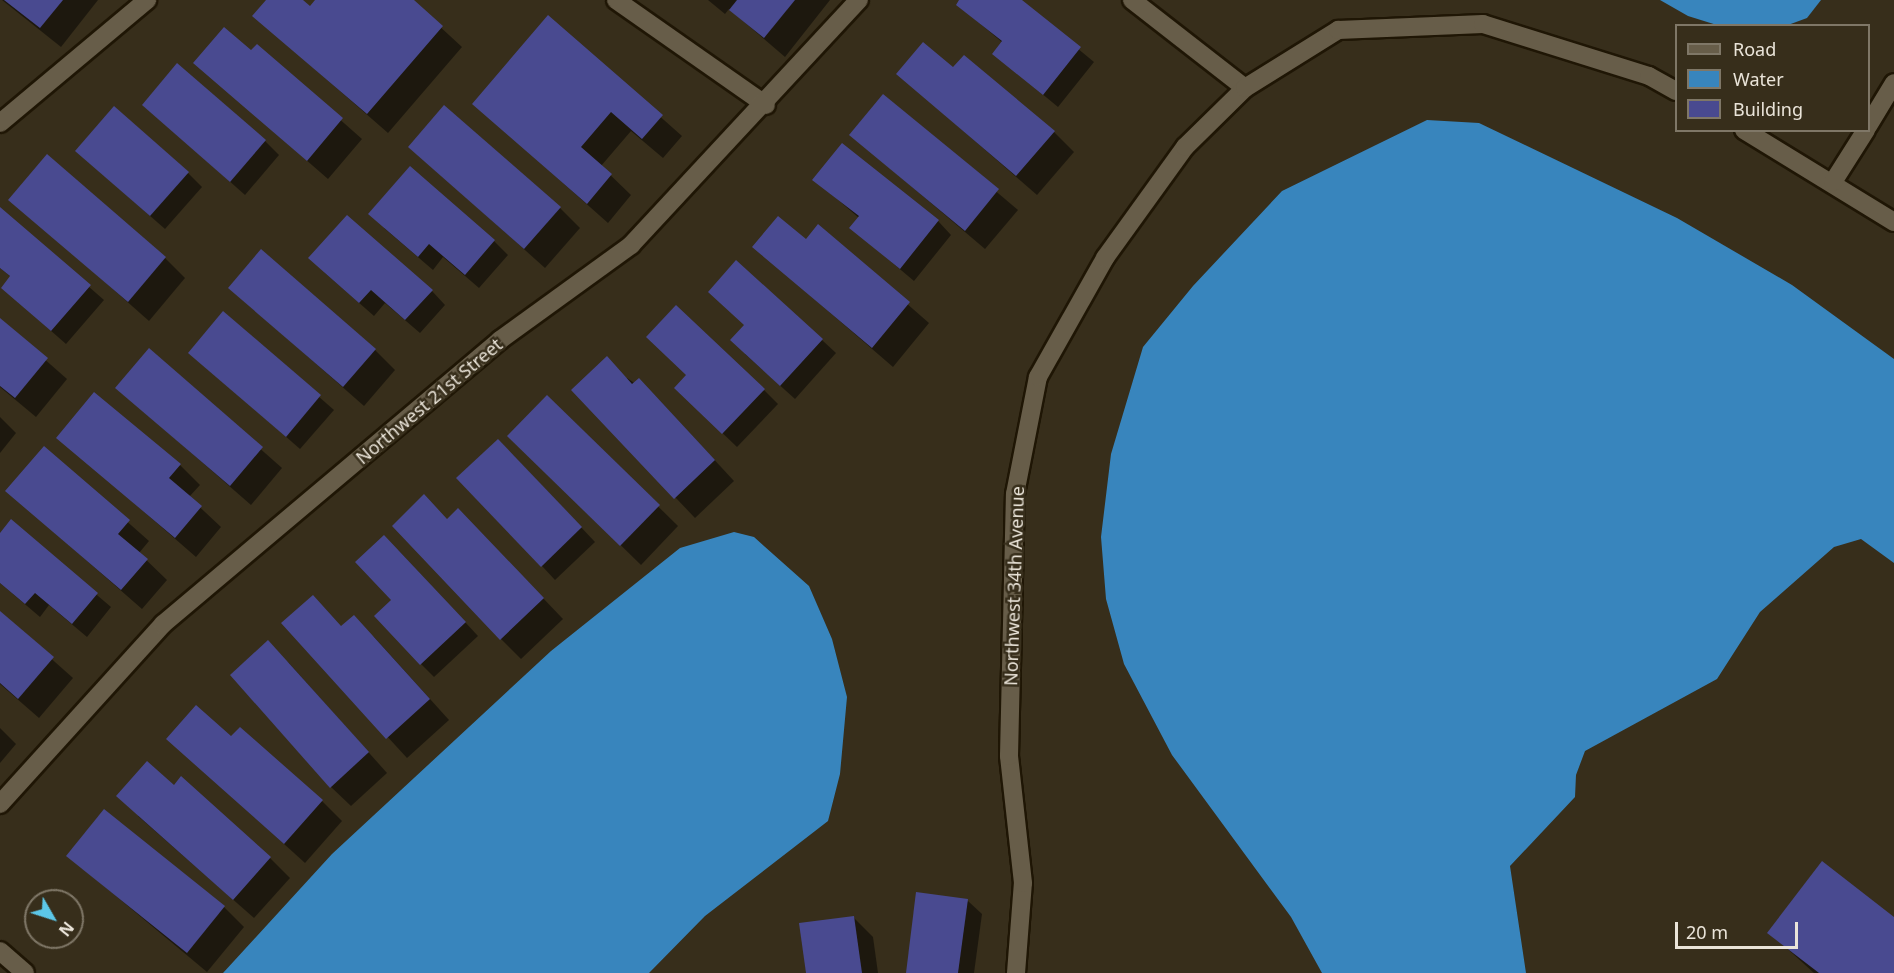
<!DOCTYPE html>
<html>
<head>
<meta charset="utf-8">
<style>
  body { margin:0 }
  #map { position:relative; width:1894px; height:973px; overflow:hidden; background:#372e1b; font-family:"Noto Sans",sans-serif }
  div>[style] { position:absolute }
  [style*='--x'] { left:calc(var(--x)*1px); top:calc(var(--y)*1px); width:calc(var(--w)*1px); rotate:calc(var(--a)*1deg) }
  .water>* { inset:0; background:#3885bd }
  .shadow>* { inset:0; background:#0007 }
  .building>* { inset:0; background:#494a90 }
  .roads { filter:drop-shadow(2px 0 #1f1605) drop-shadow(-2px 0 #1f1605) drop-shadow(0 2px #1f1605) drop-shadow(0 -2px #1f1605) }
  .street>* { height:18px; margin:-9px; padding:0 9px; transform-origin:9px; border-radius:9px; background:#675d49 }
  span { translate:-50% -50%; white-space:nowrap; text-align:center; line-height:1.15; -webkit-text-stroke:5px #372e1b; paint-order:stroke }
  .street-label { font-size:18px; color:#eae4d9 }
  .legend { position:absolute; left:1675px; top:24px; width:195px; height:108px; box-sizing:border-box; background:#372e1b; border:2px solid #7f7767; margin:0; padding:8px 10px; list-style:none; font-size:18px; color:#eae4d9 }
  .legend li { display:flex; align-items:center; gap:12px; height:30px }
  .legend b { width:30px; border:2px solid #7f7767 }
  .north { position:absolute; left:24px; top:889px; width:60px; height:60px; box-sizing:border-box; background:#372e1b; border:2px solid #7f7767; border-radius:50%; rotate:129deg; font-size:16px; font-weight:700; line-height:24px; text-align:center; color:#eae4d9 }
  .north::after { content:''; display:block; margin:auto; width:21px; height:27px; background:#5cc7e8; clip-path:polygon(50% 0,100% 100%,50% 72%,0 100%) }
  .scale { position:absolute; left:1675px; top:922px; width:123px; height:27px; box-sizing:border-box; border:3px solid #eae4d9; border-top:0; padding-left:8px; font-size:18px; line-height:21px; white-space:nowrap; color:#eae4d9; -webkit-text-stroke:4px #372e1b; paint-order:stroke }
</style>
</head>
<body>
<div id="map">
  <div class="water">
    <div style="clip-path:polygon(1660px 0,1821px 0,1807px 18px,1788px 25px,1720px 26px,1688px 16px)"></div>
    <div style="clip-path:polygon(1427px 120px,1479px 123px,1677px 218px,1792px 285px,1894px 359px,1894px 563px,1861px 539px,1834px 547px,1760px 612px,1717px 679px,1585px 751px,1576px 775px,1575px 797px,1510px 866px,1526px 973px,1322px 973px,1291px 917px,1172px 755px,1124px 664px,1106px 599px,1101px 537px,1111px 454px,1143px 347px,1193px 286px,1282px 191px)"></div>
    <div style="clip-path:polygon(734px 532px,754px 537px,809px 586px,832px 639px,847px 697px,840px 774px,828px 821px,705px 916px,649px 973px,223px 973px,332px 854px,551px 651px,680px 548px)"></div>
  </div>
  <div class="shadow">
    <div style="clip-path:polygon(2px 0,98px 0,61px 47px)"></div>
    <div style="clip-path:polygon(268px 0,300px 0,310px 8px,317px 0,411px 0,462px 47px,388px 133px,254px 16px)"></div>
    <div style="clip-path:polygon(708px 0,830px 0,785px 57px,729px 9px,725px 14px)"></div>
    <div style="clip-path:polygon(961px 0,1019px 0,1094px 62px,1058px 107px,994px 54px,1003px 43px,958px 5px)"></div>
    <div style="clip-path:polygon(549px 18px,682px 136px,663px 158px,631px 131px,601px 166px,631px 195px,608px 223px,474px 104px)"></div>
    <div style="clip-path:polygon(257px 46px,362px 139px,328px 179px,195px 63px,252px 52px)"></div>
    <div style="clip-path:polygon(953px 69px,1054px 132px,1074px 152px,1037px 195px,898px 74px)"></div>
    <div style="clip-path:polygon(883px 96px,1018px 210px,985px 249px,851px 135px)"></div>
    <div style="clip-path:polygon(144px 105px,265px 141px,279px 155px,245px 195px)"></div>
    <div style="clip-path:polygon(410px 147px,560px 208px,580px 228px,545px 268px)"></div>
    <div style="clip-path:polygon(91px 164px,188px 173px,202px 187px,165px 229px)"></div>
    <div style="clip-path:polygon(814px 179px,938px 221px,951px 235px,914px 281px,851px 228px,859px 218px)"></div>
    <div style="clip-path:polygon(11px 199px,165px 258px,185px 278px,149px 321px)"></div>
    <div style="clip-path:polygon(0 209px,104px 300px,66px 344px,17px 301px,11px 277px,0 268px)"></div>
    <div style="clip-path:polygon(818px 226px,929px 323px,893px 367px,754px 247px,806px 241px)"></div>
    <div style="clip-path:polygon(384px 228px,494px 241px,508px 255px,479px 288px,443px 257px,433px 270px)"></div>
    <div style="clip-path:polygon(324px 272px,432px 291px,445px 305px,420px 333px,385px 303px,374px 316px)"></div>
    <div style="clip-path:polygon(230px 288px,375px 350px,395px 370px,364px 406px)"></div>
    <div style="clip-path:polygon(223px 313px,334px 410px,300px 449px,190px 353px)"></div>
    <div style="clip-path:polygon(0 320px,67px 379px,36px 417px,0 387px)"></div>
    <div style="clip-path:polygon(822px 340px,836px 353px,795px 399px,745px 354px)"></div>
    <div style="clip-path:polygon(149px 351px,282px 468px,251px 505px,117px 388px)"></div>
    <div style="clip-path:polygon(627px 378px,659px 400px,734px 481px,695px 518px,573px 390px)"></div>
    <div style="clip-path:polygon(764px 390px,778px 404px,737px 447px,690px 402px)"></div>
    <div style="clip-path:polygon(547px 397px,678px 526px,641px 565px,509px 436px)"></div>
    <div style="clip-path:polygon(0 417px,16px 433px,0 453px)"></div>
    <div style="clip-path:polygon(58px 437px,180px 465px,200px 485px,189px 497px,221px 527px,196px 557px)"></div>
    <div style="clip-path:polygon(44px 448px,149px 541px,139px 553px,167px 580px,142px 609px,7px 491px)"></div>
    <div style="clip-path:polygon(512px 454px,595px 542px,555px 580px,542px 566px)"></div>
    <div style="clip-path:polygon(448px 520px,478px 530px,563px 619px,521px 659px,501px 639px)"></div>
    <div style="clip-path:polygon(11px 522px,111px 607px,87px 637px,49px 605px,40px 617px,0 583px,0 535px)"></div>
    <div style="clip-path:polygon(398px 550px,478px 636px,434px 677px,421px 664px,393px 600px)"></div>
    <div style="clip-path:polygon(0 613px,73px 678px,39px 718px,0 684px)"></div>
    <div style="clip-path:polygon(283px 623px,342px 628px,374px 637px,449px 720px,407px 758px)"></div>
    <div style="clip-path:polygon(288px 662px,387px 773px,351px 806px,331px 787px)"></div>
    <div style="clip-path:polygon(0 728px,16px 744px,0 763px)"></div>
    <div style="clip-path:polygon(232px 738px,322px 801px,342px 821px,305px 863px,168px 739px)"></div>
    <div style="clip-path:polygon(174px 787px,270px 858px,290px 878px,254px 918px,138px 816px)"></div>
    <div style="clip-path:polygon(68px 856px,224px 907px,244px 927px,207px 972px)"></div>
    <div style="clip-path:polygon(968px 901px,982px 914px,974px 973px,907px 973px)"></div>
    <div style="clip-path:polygon(853px 917px,873px 937px,878px 973px,807px 973px)"></div>
    <div style="clip-path:polygon(1894px 919px,1894px 973px,1814px 973px,1769px 932px)"></div>
  </div>
  <div class="building">
    <div style="clip-path:polygon(4px 0,63px 0,40px 28px)"></div>
    <div style="clip-path:polygon(266px 0,303px 0,310px 6px,315px 0,414px 0,443px 26px,367px 114px,252px 16px)"></div>
    <div style="clip-path:polygon(737px 0,795px 0,764px 38px,729px 10px)"></div>
    <div style="clip-path:polygon(959px 0,1022px 0,1081px 47px,1043px 95px,992px 54px,1002px 41px,956px 5px)"></div>
    <div style="clip-path:polygon(548px 15px,663px 115px,642px 139px,611px 112px,581px 147px,612px 174px,587px 204px,472px 104px)"></div>
    <div style="clip-path:polygon(224px 27px,251px 50px,257px 44px,343px 118px,307px 161px,193px 63px)"></div>
    <div style="clip-path:polygon(923px 42px,953px 67px,964px 55px,1055px 131px,1016px 176px,896px 74px)"></div>
    <div style="clip-path:polygon(177px 63px,266px 140px,230px 182px,142px 105px)"></div>
    <div style="clip-path:polygon(883px 94px,999px 189px,965px 231px,849px 135px)"></div>
    <div style="clip-path:polygon(444px 105px,561px 207px,524px 249px,408px 147px)"></div>
    <div style="clip-path:polygon(114px 106px,189px 172px,150px 216px,75px 151px)"></div>
    <div style="clip-path:polygon(842px 143px,939px 220px,900px 269px,849px 228px,859px 216px,812px 180px)"></div>
    <div style="clip-path:polygon(47px 154px,166px 257px,128px 302px,8px 200px)"></div>
    <div style="clip-path:polygon(410px 166px,495px 240px,465px 275px,429px 244px,418px 257px,368px 214px)"></div>
    <div style="clip-path:polygon(0 207px,91px 285px,51px 331px,1px 288px,10px 276px,0 268px)"></div>
    <div style="clip-path:polygon(347px 215px,433px 290px,405px 320px,371px 290px,359px 303px,308px 258px)"></div>
    <div style="clip-path:polygon(778px 216px,806px 239px,818px 224px,910px 302px,872px 348px,752px 247px)"></div>
    <div style="clip-path:polygon(261px 249px,376px 349px,343px 387px,228px 288px)"></div>
    <div style="clip-path:polygon(736px 260px,823px 339px,780px 386px,730px 340px,744px 325px,708px 292px)"></div>
    <div style="clip-path:polygon(676px 305px,765px 389px,722px 434px,674px 388px,686px 375px,646px 337px)"></div>
    <div style="clip-path:polygon(223px 311px,321px 395px,286px 437px,188px 353px)"></div>
    <div style="clip-path:polygon(0 318px,48px 358px,15px 398px,0 386px)"></div>
    <div style="clip-path:polygon(149px 348px,263px 447px,230px 486px,115px 388px)"></div>
    <div style="clip-path:polygon(607px 356px,632px 384px,639px 378px,715px 460px,674px 499px,571px 390px)"></div>
    <div style="clip-path:polygon(94px 392px,181px 464px,169px 478px,202px 506px,175px 538px,56px 438px)"></div>
    <div style="clip-path:polygon(547px 395px,660px 505px,620px 546px,507px 436px)"></div>
    <div style="clip-path:polygon(498px 439px,582px 527px,541px 567px,456px 478px)"></div>
    <div style="clip-path:polygon(44px 446px,130px 520px,118px 534px,148px 559px,121px 590px,5px 491px)"></div>
    <div style="clip-path:polygon(424px 494px,447px 519px,458px 508px,544px 598px,500px 640px,392px 526px)"></div>
    <div style="clip-path:polygon(11px 519px,98px 593px,72px 624px,35px 593px,25px 604px,0 583px,0 533px)"></div>
    <div style="clip-path:polygon(384px 535px,466px 622px,420px 665px,374px 616px,391px 600px,355px 562px)"></div>
    <div style="clip-path:polygon(313px 595px,341px 626px,354px 615px,430px 699px,386px 739px,281px 623px)"></div>
    <div style="clip-path:polygon(0 611px,54px 657px,18px 699px,0 683px)"></div>
    <div style="clip-path:polygon(268px 640px,369px 752px,330px 788px,230px 675px)"></div>
    <div style="clip-path:polygon(196px 705px,231px 736px,240px 727px,323px 800px,284px 844px,166px 739px)"></div>
    <div style="clip-path:polygon(147px 761px,174px 785px,181px 776px,271px 857px,233px 900px,116px 796px)"></div>
    <div style="clip-path:polygon(104px 809px,225px 906px,187px 953px,66px 856px)"></div>
    <div style="clip-path:polygon(1822px 861px,1894px 917px,1894px 973px,1819px 973px,1767px 933px)"></div>
    <div style="clip-path:polygon(916px 892px,968px 899px,958px 973px,906px 973px)"></div>
    <div style="clip-path:polygon(854px 916px,862px 973px,806px 973px,799px 923px)"></div>
  </div>
  <div class="roads">
    <div class="street">
      <div style="--x:616;--y:0;--w:183;--a:35"></div>
      <div style="--x:1132;--y:0;--w:143;--a:37.9"></div>
      <div style="--x:0;--y:123;--w:192;--a:-39.9"></div>
      <div style="--x:1868;--y:126;--w:50;--a:-58.8"></div>
      <div style="--x:1744;--y:130;--w:176;--a:31.5"></div>
      <div style="--x:1833;--y:182;--w:62;--a:-57.6"></div>
      <div style="--x:0;--y:804;--w:243;--a:-47.8"></div>
      <div style="--x:163;--y:624;--w:441;--a:-40.1"></div>
      <div style="--x:500;--y:340;--w:162;--a:-35.9"></div>
      <div style="--x:631;--y:245;--w:335;--a:-47.1"></div>
      <div style="--x:0;--y:951;--w:33;--a:41"></div>
      <div style="--x:1016;--y:973;--w:90;--a:-85.6"></div>
      <div style="--x:1023;--y:883;--w:128;--a:-96.3"></div>
      <div style="--x:1009;--y:756;--w:262;--a:-88.7"></div>
      <div style="--x:1015;--y:494;--w:119;--a:-78.9"></div>
      <div style="--x:1038;--y:377;--w:137;--a:-60.6"></div>
      <div style="--x:1105;--y:258;--w:137;--a:-54.2"></div>
      <div style="--x:1185;--y:147;--w:84;--a:-44.5"></div>
      <div style="--x:1245;--y:88;--w:110;--a:-31.9"></div>
      <div style="--x:1338;--y:30;--w:145;--a:-2.4"></div>
      <div style="--x:1483;--y:24;--w:174;--a:17.4"></div>
      <div style="--x:1649;--y:76;--w:31;--a:29"></div>
    </div>
  </div>
  <div class="street-label">
    <span style="left:429px;top:401px;rotate:-40deg">Northwest 21st Street</span>
    <span style="left:1014px;top:586px;rotate:-88deg">Northwest 34th Avenue</span>
  </div>
  <ul class="legend">
  <li><b style="height:8px;background:#675d49"></b>Road</li>
  <li><b style="height:16px;background:#3885bd"></b>Water</li>
  <li><b style="height:16px;background:#494a90"></b>Building</li>
  </ul>
  <div class="north">N</div>
  <div class="scale">20 m</div>
</div>
</body>
</html>
